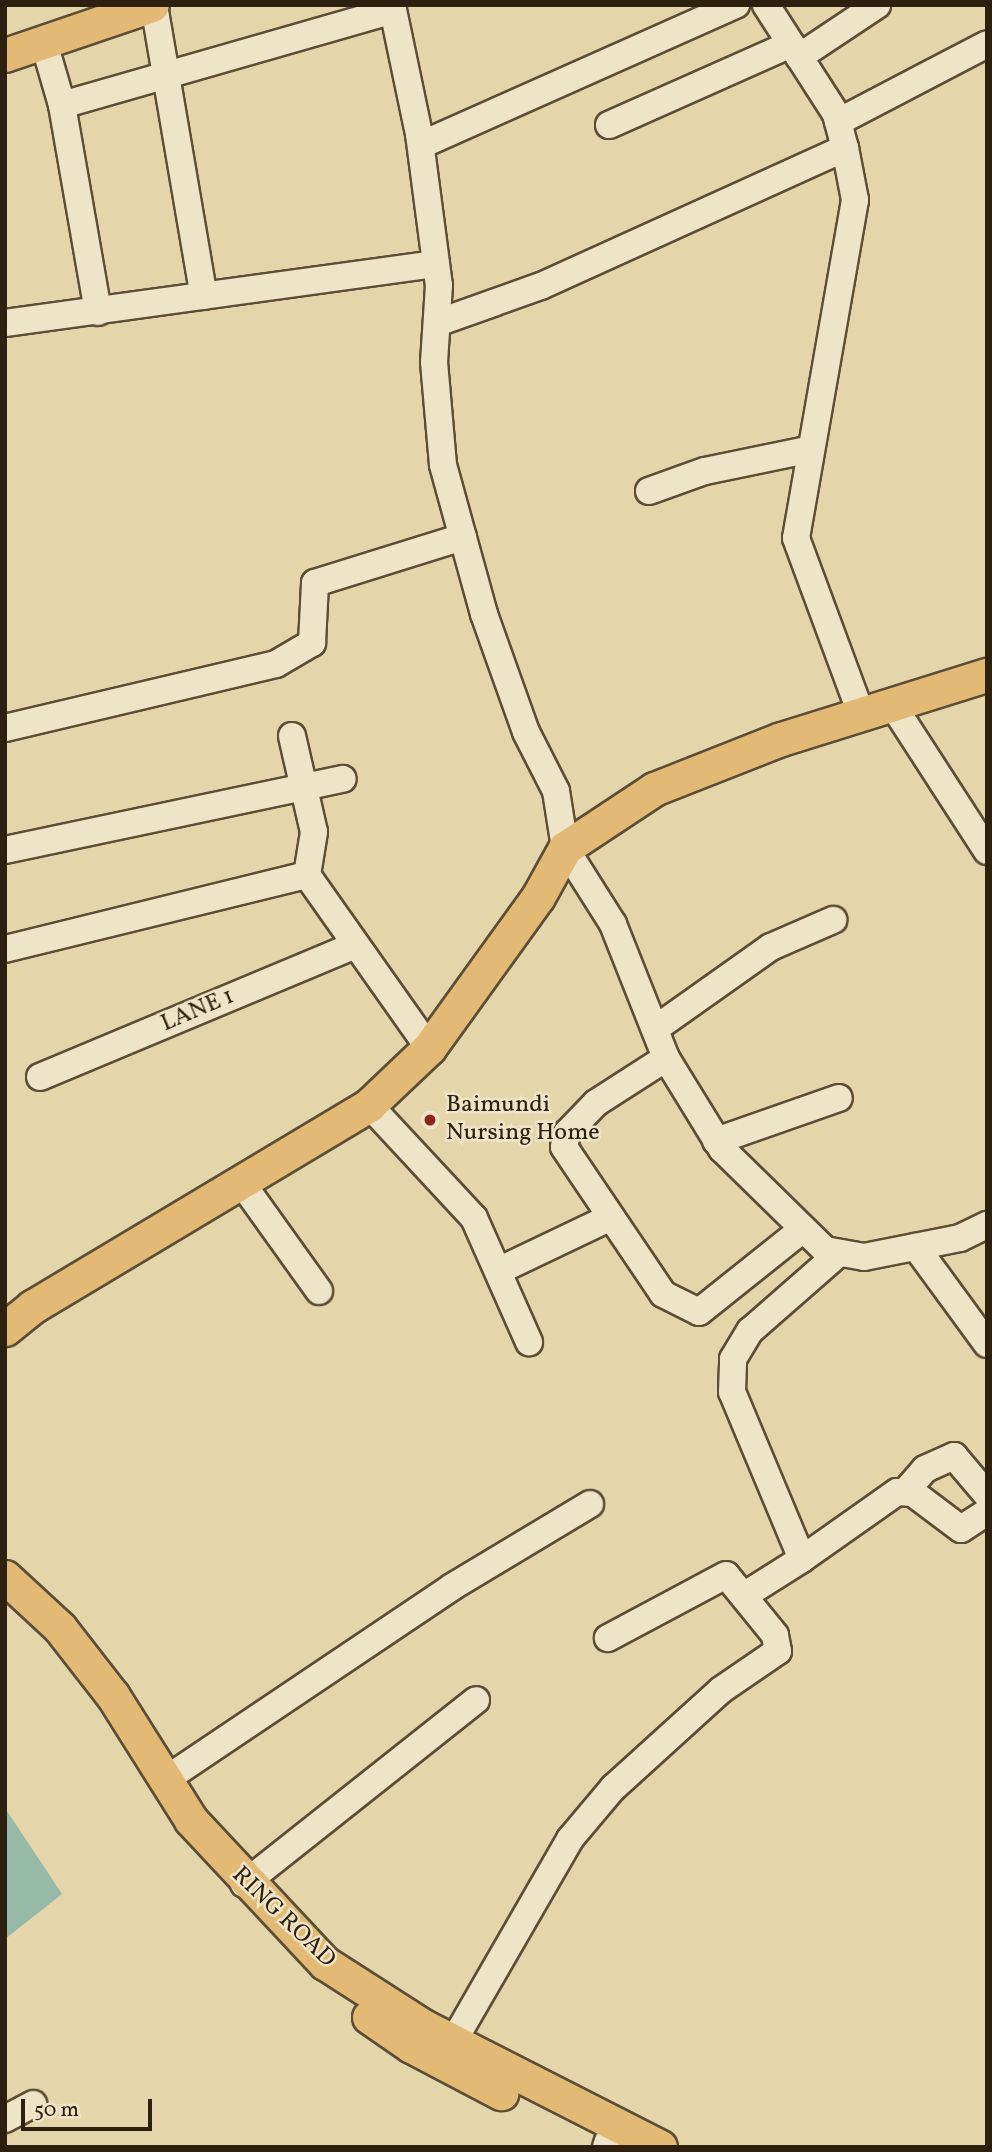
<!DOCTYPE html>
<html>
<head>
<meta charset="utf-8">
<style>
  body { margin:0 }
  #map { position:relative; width:992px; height:2152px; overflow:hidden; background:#e5d5aa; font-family:Vollkorn,serif }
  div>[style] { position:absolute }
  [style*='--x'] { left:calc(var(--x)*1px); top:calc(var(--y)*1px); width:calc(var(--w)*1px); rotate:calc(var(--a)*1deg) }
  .water>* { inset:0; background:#96b9a8 }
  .roads { filter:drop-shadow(2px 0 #5c4d36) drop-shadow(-2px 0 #5c4d36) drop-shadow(0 2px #5c4d36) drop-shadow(0 -2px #5c4d36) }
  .minor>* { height:26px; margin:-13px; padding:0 13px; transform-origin:13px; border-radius:13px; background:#eee4c8 }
  .major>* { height:33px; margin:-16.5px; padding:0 16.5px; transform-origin:16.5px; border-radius:16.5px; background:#e2ba75 }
  .dots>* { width:19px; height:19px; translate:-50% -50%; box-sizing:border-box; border:4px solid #eee4c8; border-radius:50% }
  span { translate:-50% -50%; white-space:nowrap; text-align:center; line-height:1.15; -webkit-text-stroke:5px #eee4c8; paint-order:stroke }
  .street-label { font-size:24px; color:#2e200f }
  .poi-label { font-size:24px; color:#2e200f }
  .left { translate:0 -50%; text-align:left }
  .frame { position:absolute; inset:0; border:7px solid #2e200f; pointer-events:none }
  .scale { position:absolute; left:21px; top:2099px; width:131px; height:32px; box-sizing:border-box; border:4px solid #2e200f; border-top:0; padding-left:9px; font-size:21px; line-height:24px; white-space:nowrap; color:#2e200f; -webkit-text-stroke:5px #eee4c8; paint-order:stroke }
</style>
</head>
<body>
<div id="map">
  <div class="water">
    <div style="clip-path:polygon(5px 1808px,62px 1894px,5px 1939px)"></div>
  </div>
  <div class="roads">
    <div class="minor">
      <div style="--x:154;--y:5;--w:295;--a:80.3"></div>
      <div style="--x:392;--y:5;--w:132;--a:78.2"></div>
      <div style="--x:419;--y:134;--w:152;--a:82.5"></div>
      <div style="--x:439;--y:285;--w:77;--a:93.7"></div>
      <div style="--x:434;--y:362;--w:103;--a:85"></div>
      <div style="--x:443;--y:465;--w:155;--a:74.6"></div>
      <div style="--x:484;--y:614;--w:125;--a:70.4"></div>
      <div style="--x:526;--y:732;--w:66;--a:63"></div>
      <div style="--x:556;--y:791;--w:58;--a:81"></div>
      <div style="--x:565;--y:848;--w:90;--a:57.7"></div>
      <div style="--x:613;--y:924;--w:144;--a:68.4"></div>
      <div style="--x:666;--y:1058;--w:107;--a:58.4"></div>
      <div style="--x:722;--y:1149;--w:144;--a:44.4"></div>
      <div style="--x:825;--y:1250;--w:40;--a:10"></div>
      <div style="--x:864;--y:1257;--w:98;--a:-11.2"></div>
      <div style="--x:960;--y:1238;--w:30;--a:-26"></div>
      <div style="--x:44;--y:43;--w:65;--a:73.8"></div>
      <div style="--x:62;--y:105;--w:344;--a:-16"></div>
      <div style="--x:799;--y:57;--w:94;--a:-33.7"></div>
      <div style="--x:62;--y:105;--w:210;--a:80.1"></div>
      <div style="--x:838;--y:122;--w:168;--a:-27.6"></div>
      <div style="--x:609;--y:125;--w:199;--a:-24"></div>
      <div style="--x:421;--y:145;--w:345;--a:-24"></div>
      <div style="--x:845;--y:148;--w:53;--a:79.1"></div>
      <div style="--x:855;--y:200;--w:343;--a:99.9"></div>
      <div style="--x:796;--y:538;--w:188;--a:69.7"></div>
      <div style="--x:5;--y:323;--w:435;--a:-7.8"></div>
      <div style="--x:437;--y:323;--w:110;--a:-19.6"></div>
      <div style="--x:541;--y:286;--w:334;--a:-24.4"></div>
      <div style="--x:845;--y:148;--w:35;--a:-105"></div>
      <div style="--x:836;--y:114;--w:130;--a:-122.7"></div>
      <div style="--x:649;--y:491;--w:59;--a:-19.7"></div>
      <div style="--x:705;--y:471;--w:104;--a:-11.6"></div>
      <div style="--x:892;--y:704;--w:175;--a:57.1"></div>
      <div style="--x:5;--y:728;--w:278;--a:-13.3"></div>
      <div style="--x:276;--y:664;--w:42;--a:-30.3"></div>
      <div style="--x:312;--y:643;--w:60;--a:-87.1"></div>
      <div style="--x:315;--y:583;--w:155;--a:-17.3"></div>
      <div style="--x:292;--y:736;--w:98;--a:77.1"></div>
      <div style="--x:314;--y:832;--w:44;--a:99.2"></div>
      <div style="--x:5;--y:850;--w:345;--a:-11.9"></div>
      <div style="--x:5;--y:949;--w:311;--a:-13.8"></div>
      <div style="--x:307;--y:875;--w:212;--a:54.8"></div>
      <div style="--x:655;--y:1029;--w:142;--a:-35.3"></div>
      <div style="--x:771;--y:947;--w:68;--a:-23.5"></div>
      <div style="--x:666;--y:1058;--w:83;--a:147.3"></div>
      <div style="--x:596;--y:1103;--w:42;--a:134"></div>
      <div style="--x:567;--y:1133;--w:14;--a:102"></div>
      <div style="--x:564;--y:1147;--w:177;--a:56"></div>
      <div style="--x:663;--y:1294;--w:40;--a:26.6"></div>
      <div style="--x:699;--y:1312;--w:133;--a:-38.6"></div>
      <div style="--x:40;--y:1077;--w:342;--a:-22.7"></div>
      <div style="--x:369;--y:1105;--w:154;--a:47.1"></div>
      <div style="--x:474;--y:1218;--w:136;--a:66.1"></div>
      <div style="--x:716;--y:1141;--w:130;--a:-19.3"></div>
      <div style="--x:241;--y:1182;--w:134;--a:54.4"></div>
      <div style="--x:916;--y:1247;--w:120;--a:53.8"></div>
      <div style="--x:498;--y:1271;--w:123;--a:-25.5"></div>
      <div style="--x:905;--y:1492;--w:30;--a:-49"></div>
      <div style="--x:925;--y:1469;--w:32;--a:-24"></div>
      <div style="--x:954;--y:1456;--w:51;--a:49.8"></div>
      <div style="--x:802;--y:1559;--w:116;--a:-35.2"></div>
      <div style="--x:897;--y:1492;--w:16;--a:4"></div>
      <div style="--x:913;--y:1493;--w:60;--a:36.9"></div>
      <div style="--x:961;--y:1529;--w:31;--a:-33"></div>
      <div style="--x:745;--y:1595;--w:67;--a:-32.3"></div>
      <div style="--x:802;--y:1559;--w:181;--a:-112.7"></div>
      <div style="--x:732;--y:1392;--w:33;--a:-88"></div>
      <div style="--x:733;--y:1359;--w:33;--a:-59"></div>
      <div style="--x:750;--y:1331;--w:118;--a:-41.2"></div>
      <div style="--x:165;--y:1780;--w:346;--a:-33.9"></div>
      <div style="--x:452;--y:1587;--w:161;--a:-31"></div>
      <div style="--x:244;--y:1884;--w:296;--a:-38.4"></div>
      <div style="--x:453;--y:2042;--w:234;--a:-60"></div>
      <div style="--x:570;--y:1839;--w:67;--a:-49.9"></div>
      <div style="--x:613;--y:1788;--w:146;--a:-42.2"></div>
      <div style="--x:721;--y:1690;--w:69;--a:-34.4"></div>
      <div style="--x:778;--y:1651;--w:16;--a:-101"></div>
      <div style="--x:775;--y:1635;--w:77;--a:-129.2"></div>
      <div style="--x:726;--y:1575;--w:134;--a:151.9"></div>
      <div style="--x:5;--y:2119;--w:32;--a:-28"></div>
      <div style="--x:606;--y:2147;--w:6;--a:-72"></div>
    </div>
    <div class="major">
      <div style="--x:5;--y:55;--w:155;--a:-18.8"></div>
      <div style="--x:5;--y:1329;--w:35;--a:-39"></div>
      <div style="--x:32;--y:1307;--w:393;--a:-30.9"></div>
      <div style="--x:369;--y:1105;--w:83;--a:-43.5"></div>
      <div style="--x:429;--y:1048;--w:186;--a:-54.2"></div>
      <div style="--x:538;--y:897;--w:56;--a:-61.1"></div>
      <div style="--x:565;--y:848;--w:107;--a:-33.5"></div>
      <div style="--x:654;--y:789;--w:136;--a:-21.5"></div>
      <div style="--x:781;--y:739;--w:216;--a:-17.3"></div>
      <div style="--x:5;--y:1577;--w:75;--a:42.8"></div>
      <div style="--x:60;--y:1628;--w:86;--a:52.1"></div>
      <div style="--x:113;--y:1696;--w:146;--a:57.8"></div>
      <div style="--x:191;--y:1820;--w:196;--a:46.9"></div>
      <div style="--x:325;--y:1963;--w:117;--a:32.7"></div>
      <div style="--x:423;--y:2026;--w:266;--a:27"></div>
      <div style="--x:369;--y:2017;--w:51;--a:34.6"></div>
      <div style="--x:411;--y:2046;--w:102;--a:27.6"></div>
    </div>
  </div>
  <div class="dots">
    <div style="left:430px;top:1120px;background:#8f2418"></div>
  </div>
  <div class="street-label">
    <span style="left:198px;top:1011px;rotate:-23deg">LANE 1</span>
    <span style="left:283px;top:1918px;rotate:44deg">RING ROAD</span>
  </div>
  <div class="poi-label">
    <span class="left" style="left:446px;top:1120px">Baimundi<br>Nursing Home</span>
  </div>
  <div class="frame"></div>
  <div class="scale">50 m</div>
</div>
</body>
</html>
